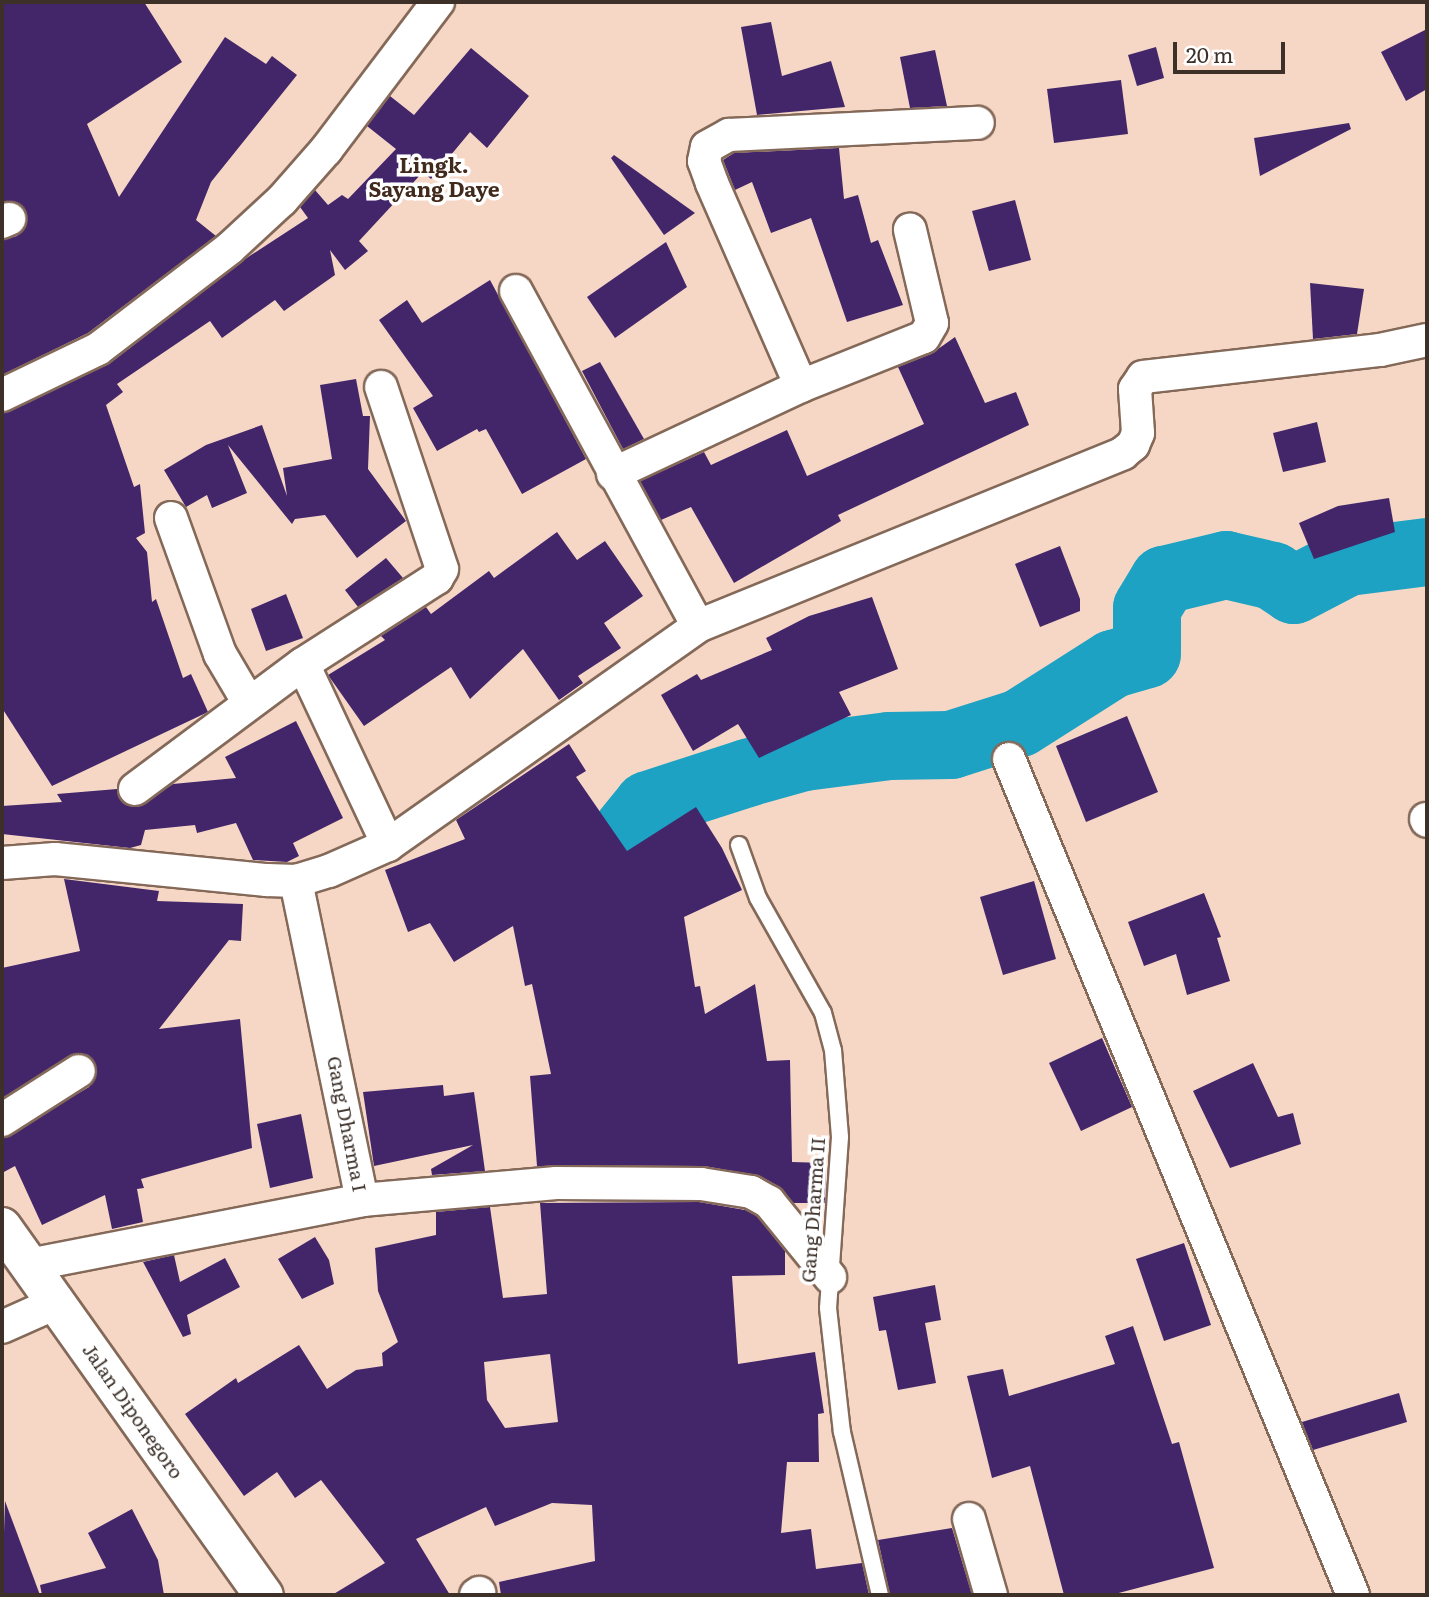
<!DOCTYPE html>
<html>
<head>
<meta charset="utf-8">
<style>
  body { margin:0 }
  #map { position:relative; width:1429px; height:1597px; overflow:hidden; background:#f6d7c6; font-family:Literata,serif }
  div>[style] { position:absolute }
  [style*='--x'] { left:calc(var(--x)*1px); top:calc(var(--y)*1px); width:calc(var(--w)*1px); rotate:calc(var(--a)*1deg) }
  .river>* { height:68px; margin:-34px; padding:0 34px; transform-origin:34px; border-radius:34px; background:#1da2c3 }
  .building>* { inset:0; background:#43266a }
  .roads { filter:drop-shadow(2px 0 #846959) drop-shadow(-2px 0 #846959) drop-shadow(0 2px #846959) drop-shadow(0 -2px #846959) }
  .service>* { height:16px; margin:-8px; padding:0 8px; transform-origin:8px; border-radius:8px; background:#fff }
  .minor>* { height:32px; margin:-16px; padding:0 16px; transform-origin:16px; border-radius:16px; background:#fff }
  .secondary>* { height:38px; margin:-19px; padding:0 19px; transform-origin:19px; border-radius:19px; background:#fff }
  span { translate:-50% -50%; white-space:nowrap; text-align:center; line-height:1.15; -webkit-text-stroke:7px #fff; paint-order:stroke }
  .street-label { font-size:19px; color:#3c3029 }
  .neighbourhood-label { font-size:21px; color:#412a1c; font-weight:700 }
  .frame { position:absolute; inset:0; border:4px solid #3c3029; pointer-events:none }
  .scale { position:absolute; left:1173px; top:42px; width:112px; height:32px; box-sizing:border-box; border:4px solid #3c3029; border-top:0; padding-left:9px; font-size:21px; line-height:24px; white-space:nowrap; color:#3c3029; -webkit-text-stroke:5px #fff; paint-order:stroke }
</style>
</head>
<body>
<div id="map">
  <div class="river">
    <div style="--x:627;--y:831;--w:33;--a:-51"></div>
    <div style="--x:648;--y:805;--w:104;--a:-17.9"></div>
    <div style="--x:747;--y:773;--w:59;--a:-15.7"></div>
    <div style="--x:804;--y:757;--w:86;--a:-7.4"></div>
    <div style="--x:889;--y:746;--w:62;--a:-0.9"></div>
    <div style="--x:951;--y:745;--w:72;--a:-17.7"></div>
    <div style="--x:1020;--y:723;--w:110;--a:-32.4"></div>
    <div style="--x:1113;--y:664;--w:35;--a:-16"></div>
    <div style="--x:1147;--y:654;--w:46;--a:-90"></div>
    <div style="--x:1147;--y:608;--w:33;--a:-59"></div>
    <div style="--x:1164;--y:580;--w:64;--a:-13.6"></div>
    <div style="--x:1226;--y:565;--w:48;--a:13.2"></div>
    <div style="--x:1273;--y:576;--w:25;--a:34"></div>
    <div style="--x:1294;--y:590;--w:61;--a:-27.4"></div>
    <div style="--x:1348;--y:562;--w:80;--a:-7.2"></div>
  </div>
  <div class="building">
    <div style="clip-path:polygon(2px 2px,144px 2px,182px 62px,87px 124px,119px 197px,225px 37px,266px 64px,272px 56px,297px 75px,211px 182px,196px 220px,216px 236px,88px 333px,2px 375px,2px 240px,17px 236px,27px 220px,19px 204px,2px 202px)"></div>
    <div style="clip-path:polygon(771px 22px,782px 76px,831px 61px,845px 107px,757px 115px,741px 27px)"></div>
    <div style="clip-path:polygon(1427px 29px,1427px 89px,1406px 101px,1381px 52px)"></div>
    <div style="clip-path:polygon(1156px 47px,1164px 78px,1137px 86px,1128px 55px)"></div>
    <div style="clip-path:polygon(471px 48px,529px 96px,487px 148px,470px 132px,431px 179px,423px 172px,359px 241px,368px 251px,345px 270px,330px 250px,335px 275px,284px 311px,275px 300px,222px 338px,210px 321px,117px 384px,123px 392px,106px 405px,134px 487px,140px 484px,145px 533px,136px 538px,147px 552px,152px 602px,156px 599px,183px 678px,191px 674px,208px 712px,52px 786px,2px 708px,2px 413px,109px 364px,245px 259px,308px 218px,300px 207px,315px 190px,328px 205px,342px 195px,348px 199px,396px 149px,367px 126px,390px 96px,414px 115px)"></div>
    <div style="clip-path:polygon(935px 50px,947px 106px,910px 108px,900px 57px)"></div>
    <div style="clip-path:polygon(1121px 80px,1128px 134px,1054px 143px,1047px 89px)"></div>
    <div style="clip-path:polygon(1349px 123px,1351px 129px,1260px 176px,1254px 138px)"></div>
    <div style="clip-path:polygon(839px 148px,844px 199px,858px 195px,871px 243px,878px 240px,903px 305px,847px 322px,811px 218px,771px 233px,752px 182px,735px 190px,723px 160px,734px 153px)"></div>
    <div style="clip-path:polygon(614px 155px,695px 213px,664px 235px,611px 158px)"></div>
    <div style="clip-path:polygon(1015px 200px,1031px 260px,989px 271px,972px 211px)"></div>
    <div style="clip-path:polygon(666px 242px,687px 287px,615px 338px,587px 297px)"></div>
    <div style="clip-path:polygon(490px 280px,586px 459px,522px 494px,486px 429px,479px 432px,477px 429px,437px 451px,413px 408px,433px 396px,379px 320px,407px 300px,422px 323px)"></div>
    <div style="clip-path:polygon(1310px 283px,1364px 289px,1357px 334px,1313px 339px)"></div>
    <div style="clip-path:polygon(955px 337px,985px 403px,1016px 392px,1029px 425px,838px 515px,841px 521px,734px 583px,691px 507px,661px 520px,640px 481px,704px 452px,711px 465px,787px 430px,807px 476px,924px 424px,898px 367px,931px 354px)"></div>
    <div style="clip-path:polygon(600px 362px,644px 439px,623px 449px,582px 371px)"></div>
    <div style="clip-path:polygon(356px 379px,363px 416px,370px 416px,368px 469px,406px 521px,357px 558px,325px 515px,295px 519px,292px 524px,228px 445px,247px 493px,212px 508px,207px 495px,186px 507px,164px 470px,206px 445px,262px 425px,287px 496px,283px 468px,332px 459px,320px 385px)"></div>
    <div style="clip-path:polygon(1317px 422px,1326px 462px,1283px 472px,1273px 433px)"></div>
    <div style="clip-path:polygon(1389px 498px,1395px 532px,1314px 559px,1299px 523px,1338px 506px)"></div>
    <div style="clip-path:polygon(557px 532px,577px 560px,605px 541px,643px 596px,604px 623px,621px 648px,578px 676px,583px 683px,559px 700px,523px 649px,470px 699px,451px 667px,364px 726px,328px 675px,385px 640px,381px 636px,426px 607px,431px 614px,489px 571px,494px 578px)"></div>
    <div style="clip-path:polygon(1060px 546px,1080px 599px,1080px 611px,1040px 627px,1015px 564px)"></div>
    <div style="clip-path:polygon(386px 558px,403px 578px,358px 607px,345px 590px)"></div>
    <div style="clip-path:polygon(286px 594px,303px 638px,266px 651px,251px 609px)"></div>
    <div style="clip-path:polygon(872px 597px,898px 669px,839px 692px,851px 715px,759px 758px,738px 724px,693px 751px,661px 695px,697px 674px,701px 680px,772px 650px,766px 638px,809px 616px)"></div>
    <div style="clip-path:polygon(1127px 716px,1158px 792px,1086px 822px,1056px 746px)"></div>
    <div style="clip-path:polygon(296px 721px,343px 818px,293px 843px,299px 856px,287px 862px,253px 860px,236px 823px,197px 833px,195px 825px,145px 830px,141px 845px,130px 848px,2px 834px,2px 806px,62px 802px,57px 794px,117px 789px,121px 800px,138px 807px,173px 784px,236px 778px,225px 757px)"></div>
    <div style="clip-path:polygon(569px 744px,586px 771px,576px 777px,627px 851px,696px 807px,722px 848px,742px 890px,684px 917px,695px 987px,700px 986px,705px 1014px,755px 984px,767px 1061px,790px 1060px,792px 1162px,826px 1163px,825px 1203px,793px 1203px,778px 1186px,760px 1176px,704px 1166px,537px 1166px,530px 1076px,551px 1074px,532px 984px,525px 986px,513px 926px,454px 962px,430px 923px,408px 932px,385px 870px,465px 839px,456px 820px)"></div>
    <div style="clip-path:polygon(64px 879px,159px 891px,157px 901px,243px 904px,241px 941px,229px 940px,159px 1029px,240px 1019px,252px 1148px,141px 1179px,144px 1188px,137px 1189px,143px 1222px,112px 1229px,105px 1195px,42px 1225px,15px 1166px,2px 1173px,2px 1138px,89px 1087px,97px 1071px,88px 1055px,78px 1053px,2px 1098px,2px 968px,80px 951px)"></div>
    <div style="clip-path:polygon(1034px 881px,1056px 959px,1003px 975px,980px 897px)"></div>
    <div style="clip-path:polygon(1204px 893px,1221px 937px,1217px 938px,1230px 981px,1187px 995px,1176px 954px,1144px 966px,1128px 922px)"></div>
    <div style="clip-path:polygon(1102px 1038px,1132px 1107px,1081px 1131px,1049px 1063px)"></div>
    <div style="clip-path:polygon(1253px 1063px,1278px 1117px,1293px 1113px,1301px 1144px,1230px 1168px,1193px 1091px)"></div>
    <div style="clip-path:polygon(443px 1085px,444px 1096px,474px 1092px,485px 1171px,432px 1175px,431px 1169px,473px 1145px,374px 1166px,363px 1092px)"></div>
    <div style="clip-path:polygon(301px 1114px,313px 1178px,270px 1188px,257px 1124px)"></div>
    <div style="clip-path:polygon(evenodd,699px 1202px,745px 1210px,757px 1216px,785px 1251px,785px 1275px,732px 1276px,738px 1364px,815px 1352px,824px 1413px,818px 1414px,819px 1462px,787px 1462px,781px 1533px,811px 1529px,816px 1569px,862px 1563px,869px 1595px,501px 1595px,499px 1582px,595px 1561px,592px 1505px,552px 1503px,495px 1526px,486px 1507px,416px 1539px,450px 1595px,332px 1595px,385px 1563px,321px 1480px,295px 1498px,277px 1472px,244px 1496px,185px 1414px,236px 1378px,238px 1383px,299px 1345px,327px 1389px,356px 1370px,383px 1366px,382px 1353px,398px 1342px,378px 1291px,375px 1248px,436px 1235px,436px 1212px,490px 1207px,503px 1298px,547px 1294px,540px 1203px,699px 1202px,550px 1354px,558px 1422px,505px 1428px,487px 1400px,484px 1362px,550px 1354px)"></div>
    <div style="clip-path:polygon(315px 1237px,329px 1260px,334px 1284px,302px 1299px,278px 1259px)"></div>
    <div style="clip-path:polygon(1184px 1243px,1211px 1325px,1164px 1341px,1136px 1259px)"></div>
    <div style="clip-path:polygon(174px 1255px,180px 1282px,225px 1258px,240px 1287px,187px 1315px,191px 1334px,183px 1337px,143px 1262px)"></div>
    <div style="clip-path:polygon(935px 1285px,941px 1320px,925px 1323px,936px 1383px,898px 1390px,886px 1330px,879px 1331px,873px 1297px)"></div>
    <div style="clip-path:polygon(1133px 1326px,1172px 1444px,1179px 1442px,1214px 1568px,1111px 1595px,1064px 1595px,1030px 1466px,992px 1478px,967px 1376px,1003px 1369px,1009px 1396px,1115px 1364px,1105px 1336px)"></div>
    <div style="clip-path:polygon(1399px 1393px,1407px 1422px,1313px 1450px,1302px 1422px)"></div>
    <div style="clip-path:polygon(5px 1501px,40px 1595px,2px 1595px)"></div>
    <div style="clip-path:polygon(132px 1509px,158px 1560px,164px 1595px,42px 1595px,40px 1585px,106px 1568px,88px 1533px)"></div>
    <div style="clip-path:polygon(952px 1528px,972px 1595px,890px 1595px,878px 1540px)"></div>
  </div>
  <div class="roads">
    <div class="service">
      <div style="--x:739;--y:845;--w:56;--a:70.3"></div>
      <div style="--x:758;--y:898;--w:132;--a:60.5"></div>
      <div style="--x:823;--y:1013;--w:38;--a:75"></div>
      <div style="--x:833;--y:1050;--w:87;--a:85.4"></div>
      <div style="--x:840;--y:1137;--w:171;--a:94"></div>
      <div style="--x:828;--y:1308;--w:125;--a:83.6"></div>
      <div style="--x:842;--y:1432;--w:167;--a:76.9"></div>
    </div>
    <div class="minor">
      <div style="--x:2;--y:222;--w:8;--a:-23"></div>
      <div style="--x:516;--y:291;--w:381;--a:61.5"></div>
      <div style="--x:801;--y:386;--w:222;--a:-113.7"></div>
      <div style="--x:712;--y:183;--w:23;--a:-110"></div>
      <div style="--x:704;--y:161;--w:14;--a:-78"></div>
      <div style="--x:707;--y:147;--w:25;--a:-29"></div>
      <div style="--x:729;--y:135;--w:249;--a:-2.8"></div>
      <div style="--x:2;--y:395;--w:106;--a:-25.6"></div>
      <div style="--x:98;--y:349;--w:166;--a:-37.4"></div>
      <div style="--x:230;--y:248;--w:71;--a:-42.7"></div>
      <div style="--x:282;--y:200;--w:67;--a:-48.7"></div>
      <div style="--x:326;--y:150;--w:186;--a:-52.9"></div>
      <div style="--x:613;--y:474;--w:208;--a:-25.1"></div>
      <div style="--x:801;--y:386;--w:132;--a:-21.7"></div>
      <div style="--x:924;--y:337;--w:16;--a:-60"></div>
      <div style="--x:932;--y:323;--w:96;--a:-103.3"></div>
      <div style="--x:171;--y:518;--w:145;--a:70.2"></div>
      <div style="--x:220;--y:654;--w:57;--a:59.4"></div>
      <div style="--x:303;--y:664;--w:200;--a:64.8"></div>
      <div style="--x:1009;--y:759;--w:904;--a:67.63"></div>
      <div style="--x:135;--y:789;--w:209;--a:-36.7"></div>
      <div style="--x:303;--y:664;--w:159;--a:-32.7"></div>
      <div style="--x:437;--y:578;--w:10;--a:-61"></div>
      <div style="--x:442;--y:569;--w:192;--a:-108.5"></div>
      <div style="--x:1426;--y:819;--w:2;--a:63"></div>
      <div style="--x:2;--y:863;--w:53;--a:-4.3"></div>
      <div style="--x:55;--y:859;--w:213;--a:5.7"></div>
      <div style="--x:267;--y:880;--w:29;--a:2"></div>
      <div style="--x:296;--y:881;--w:34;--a:-17"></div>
      <div style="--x:329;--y:871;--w:64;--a:-23.8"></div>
      <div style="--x:388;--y:845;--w:380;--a:-35.2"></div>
      <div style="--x:698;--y:626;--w:459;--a:-22.1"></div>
      <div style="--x:1123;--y:453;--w:13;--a:-39"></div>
      <div style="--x:1133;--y:445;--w:13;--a:-67"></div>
      <div style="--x:1138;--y:433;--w:44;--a:-93.9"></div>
      <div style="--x:1135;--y:389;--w:14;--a:-56"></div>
      <div style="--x:1143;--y:377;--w:239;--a:-6.5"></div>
      <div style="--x:1380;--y:350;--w:48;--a:-12"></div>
      <div style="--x:2;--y:1120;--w:91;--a:-32.5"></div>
      <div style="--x:362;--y:1200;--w:195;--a:-5"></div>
      <div style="--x:556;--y:1183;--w:145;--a:0.4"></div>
      <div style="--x:701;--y:1184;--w:51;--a:9.1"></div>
      <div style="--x:751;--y:1192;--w:21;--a:29"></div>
      <div style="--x:769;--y:1202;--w:97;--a:50.9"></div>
      <div style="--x:29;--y:1265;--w:339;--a:-11"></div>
      <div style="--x:362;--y:1200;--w:326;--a:-101.7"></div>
      <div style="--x:2;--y:1327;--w:61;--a:-24.1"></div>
      <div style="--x:969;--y:1519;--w:79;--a:73.9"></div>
      <div style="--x:476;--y:1595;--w:4;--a:-34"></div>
    </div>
    <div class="secondary">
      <div style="--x:2;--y:1227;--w:452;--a:54.6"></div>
    </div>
  </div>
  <div class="street-label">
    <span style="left:347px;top:1124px;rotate:79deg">Gang Dharma I</span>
    <span style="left:813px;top:1210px;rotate:-86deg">Gang Dharma II</span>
    <span style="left:133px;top:1411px;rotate:55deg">Jalan Diponegoro</span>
  </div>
  <div class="neighbourhood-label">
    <span style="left:434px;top:176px">Lingk.<br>Sayang Daye</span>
  </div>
  <div class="frame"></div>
  <div class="scale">20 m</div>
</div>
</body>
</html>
